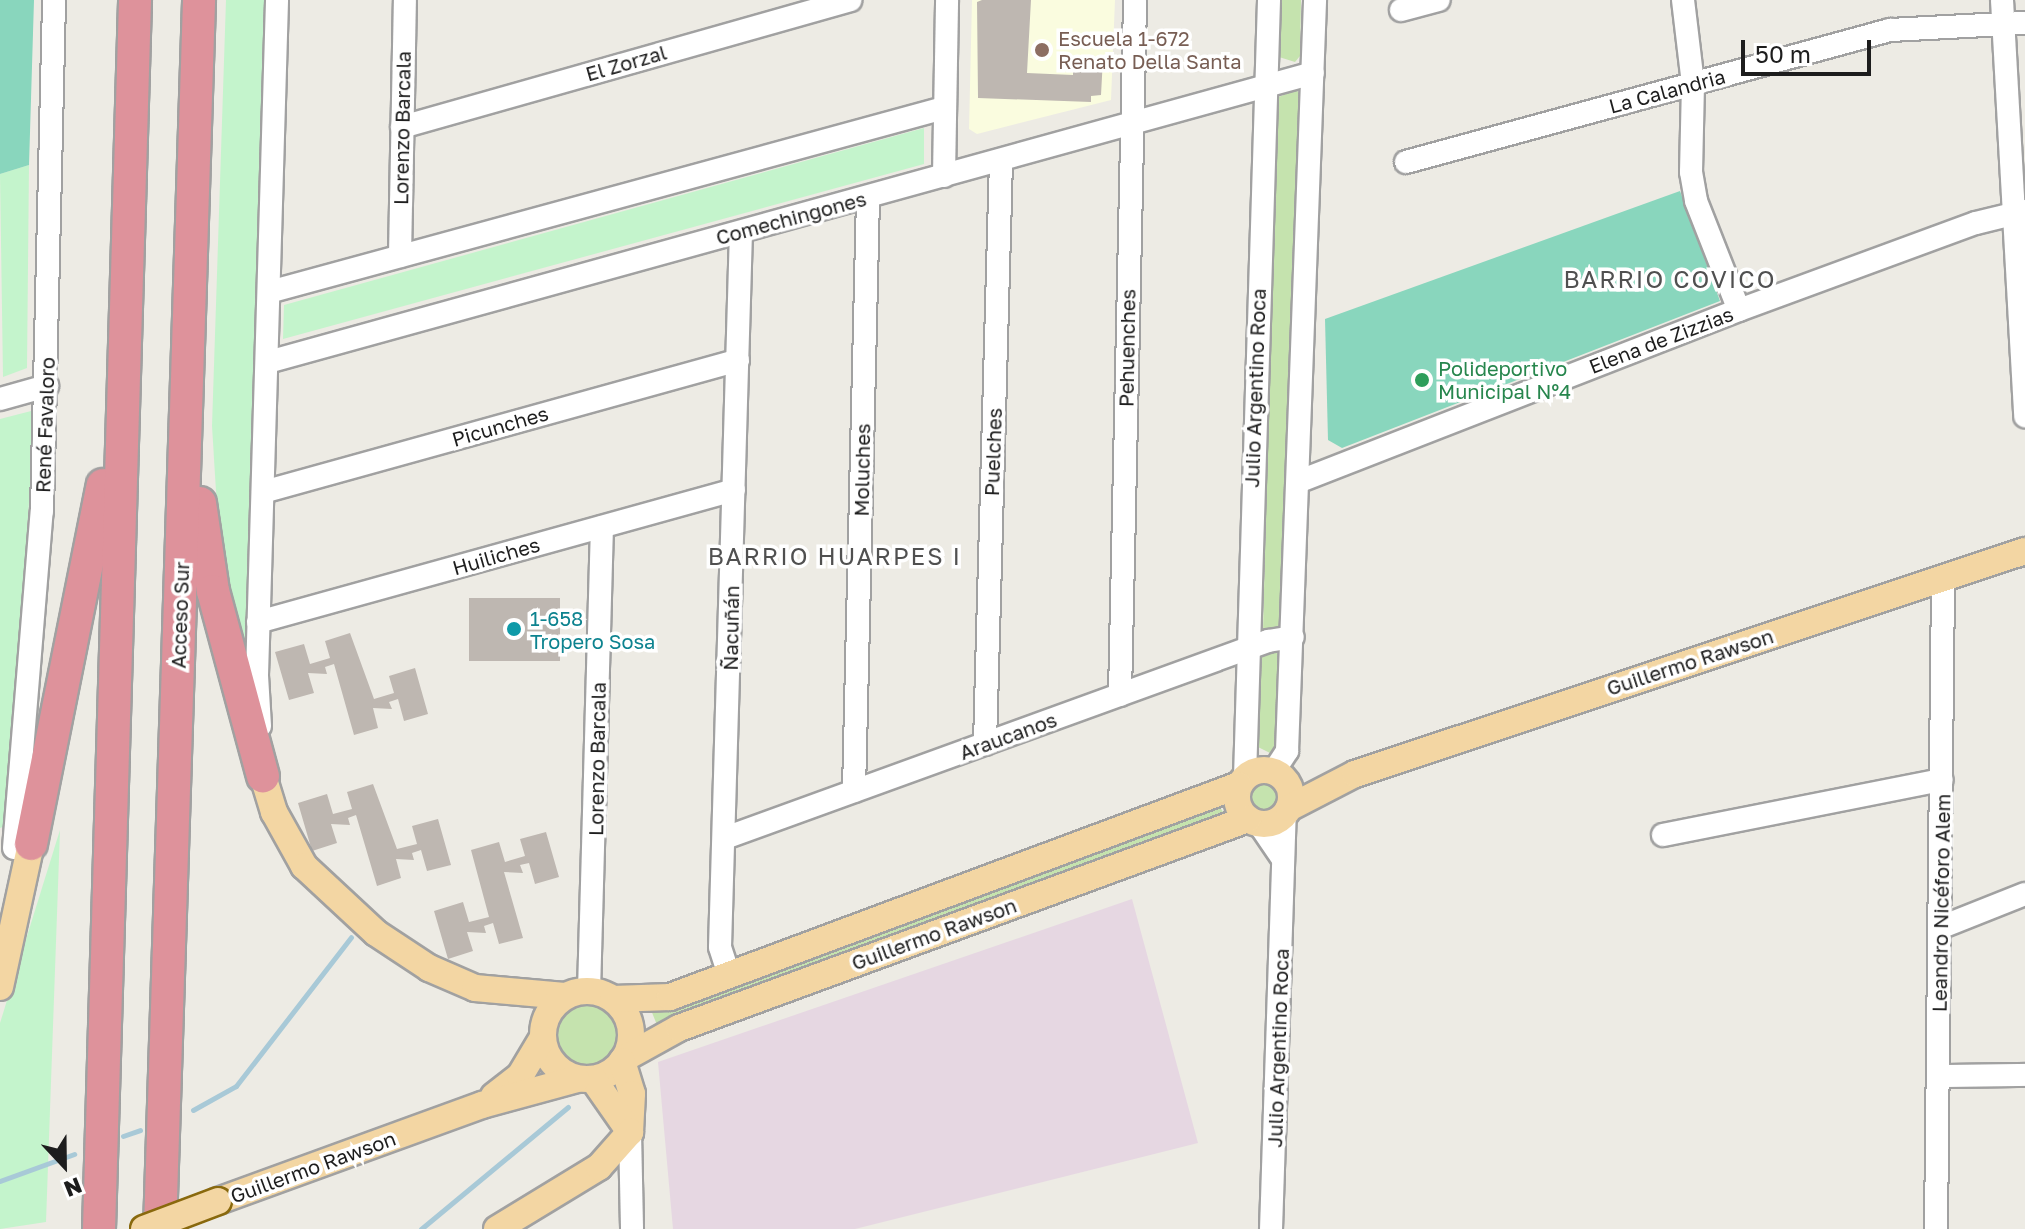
<!DOCTYPE html>
<html>
<head>
<meta charset="utf-8">
<style>
  body { margin:0 }
  #map { position:relative; width:2025px; height:1229px; overflow:hidden; background:#edebe4; font-family:"Golos Text",sans-serif }
  div>[style] { position:absolute }
  [style*='--x'] { left:calc(var(--x)*1px); top:calc(var(--y)*1px); width:calc(var(--w)*1px); rotate:calc(var(--a)*1deg) }
  .industrial>* { inset:0; background:#e6d7e2 }
  .education>* { inset:0; background:#fafcdf }
  .grass>* { inset:0; background:#c5e3ae }
  .round { border-radius:50% }
  .park>* { inset:0; background:#c4f4cc }
  .pitch>* { inset:0; background:#89d6bd }
  .stream>* { height:5px; margin:-2.5px; padding:0 2.5px; transform-origin:2.5px; border-radius:2.5px; background:#a8c9d7 }
  .building>* { inset:0; background:#beb7b1 }
  .roads { filter:drop-shadow(2px 0 #a1a1a1) drop-shadow(-2px 0 #a1a1a1) drop-shadow(0 2px #a1a1a1) drop-shadow(0 -2px #a1a1a1) }
  .minor>* { height:22px; margin:-11px; padding:0 11px; transform-origin:11px; border-radius:11px; background:#fff }
  .major>* { height:26px; margin:-13px; padding:0 13px; transform-origin:13px; border-radius:13px; background:#f3d6a3 }
  .major>.ring { margin:-13px; padding:0; box-sizing:content-box; background:none; border:26px solid #f3d6a3; border-radius:50% }
  .highway>* { height:32px; margin:-16px; padding:0 16px; transform-origin:16px; border-radius:16px; background:#de929b }
  .bridges { filter:drop-shadow(2px 0 #89690d) drop-shadow(-2px 0 #89690d) drop-shadow(0 2px #89690d) drop-shadow(0 -2px #89690d) }
  .major-bridge>* { height:26px; margin:-13px; padding:0 13px; transform-origin:13px; border-radius:13px; background:#f3d6a3 }
  .dots>* { width:22px; height:22px; translate:-50% -50%; box-sizing:border-box; border:4px solid #fff; border-radius:50% }
  span { translate:-50% -50%; white-space:nowrap; text-align:center; line-height:1.15; -webkit-text-stroke:7px #fff; paint-order:stroke }
  .education-label { font-size:20px; color:#785e54 }
  .left { translate:0 -50%; text-align:left }
  .street-label { font-size:20px; color:#1d1d1d }
  .leisure-label { font-size:20px; color:#27864d }
  .culture-label { font-size:20px; color:#0d838f }
  .quarter-label { font-size:24px; color:#505050; letter-spacing:2px }
  .north { position:absolute; left:24px; top:1125px; width:80px; height:80px; -webkit-text-stroke:6px #fff; paint-order:stroke; rotate:158deg; font-size:22px; font-weight:700; line-height:32px; text-align:center; color:#1d1d1d }
  .north::after { content:''; display:block; margin:auto; width:28px; height:36px; background:#1d1d1d; clip-path:polygon(50% 0,100% 100%,50% 72%,0 100%) }
  .scale { position:absolute; left:1741px; top:40px; width:130px; height:36px; box-sizing:border-box; border:4px solid #1d1d1d; border-top:0; padding-left:10px; font-size:24px; line-height:28px; white-space:nowrap; color:#1d1d1d; -webkit-text-stroke:6px #fff; paint-order:stroke }
</style>
</head>
<body>
<div id="map">
  <div class="industrial">
    <div style="clip-path:polygon(1132px 899px,1198px 1143px,855px 1229px,673px 1229px,658px 1062px)"></div>
  </div>
  <div class="education">
    <div style="clip-path:polygon(972px 0,1115px 0,1111px 100px,977px 134px,969px 129px)"></div>
  </div>
  <div class="grass">
    <div style="clip-path:polygon(1281px 0,1301px 0,1300px 56px,1295px 62px,1279px 57px)"></div>
    <div style="clip-path:polygon(1296px 90px,1302px 95px,1282px 629px,1263px 631px,1276px 98px)"></div>
    <div style="clip-path:polygon(1265px 650px,1281px 650px,1281px 746px,1270px 753px,1258px 747px,1260px 655px)"></div>
    <div class="round" style="left:1245px;top:777px;width:40px;height:40px"></div>
    <div style="clip-path:polygon(1218px 804px,1225px 815px,659px 1030px,651px 1010px)"></div>
    <div class="round" style="left:553px;top:1002px;width:68px;height:68px"></div>
  </div>
  <div class="park">
    <div style="clip-path:polygon(226px 0,265px 0,246px 685px,220px 556px,212px 426px)"></div>
    <div style="clip-path:polygon(924px 128px,924px 164px,283px 339px,284px 305px)"></div>
    <div style="clip-path:polygon(29px 165px,27px 368px,3px 377px,0 174px)"></div>
    <div style="clip-path:polygon(35px 410px,8px 825px,0 828px,0 419px)"></div>
    <div style="clip-path:polygon(60px 830px,46px 1222px,0 1229px,0 1023px)"></div>
  </div>
  <div class="pitch">
    <div style="clip-path:polygon(0 0,34px 0,29px 165px,0 174px)"></div>
    <div style="clip-path:polygon(1680px 191px,1720px 301px,1342px 448px,1328px 440px,1325px 319px)"></div>
  </div>
  <div class="stream">
    <div style="--x:193;--y:1110;--w:49;--a:-29.2"></div>
    <div style="--x:236;--y:1086;--w:188;--a:-52.3"></div>
    <div style="--x:123;--y:1136;--w:18;--a:-19"></div>
    <div style="--x:0;--y:1181;--w:79;--a:-20"></div>
    <div style="--x:421;--y:1229;--w:191;--a:-39.7"></div>
  </div>
  <div class="building">
    <div style="clip-path:polygon(982px 0,1031px 0,1027px 73px,1073px 75px,1073px 58px,1103px 58px,1101px 95px,1091px 96px,1091px 102px,978px 98px,977px 2px)"></div>
    <div style="clip-path:polygon(469px 598px,560px 598px,560px 661px,469px 661px)"></div>
    <div style="clip-path:polygon(350px 633px,374px 699px,394px 693px,389px 676px,415px 668px,428px 714px,404px 721px,398px 699px,389px 702px,392px 709px,373px 708px,378px 728px,354px 735px,334px 664px,325px 667px,327px 674px,308px 673px,314px 693px,289px 700px,275px 652px,304px 644px,310px 664px,330px 658px,325px 641px)"></div>
    <div style="clip-path:polygon(373px 784px,397px 849px,417px 844px,412px 826px,438px 819px,451px 865px,427px 871px,421px 850px,412px 853px,414px 860px,396px 859px,401px 878px,377px 886px,356px 815px,348px 818px,350px 825px,331px 824px,337px 843px,312px 851px,298px 803px,327px 794px,333px 814px,352px 809px,347px 792px)"></div>
    <div style="clip-path:polygon(546px 832px,559px 877px,535px 884px,529px 863px,520px 865px,523px 873px,504px 872px,523px 938px,499px 944px,493px 923px,484px 926px,486px 933px,467px 932px,473px 951px,448px 959px,434px 911px,463px 902px,469px 922px,489px 917px,471px 850px,499px 842px,505px 862px,525px 856px,520px 839px)"></div>
  </div>
  <div class="roads">
    <div class="minor">
      <div style="--x:1683;--y:0;--w:85;--a:83.2"></div>
      <div style="--x:1693;--y:84;--w:88;--a:91.3"></div>
      <div style="--x:1691;--y:172;--w:29;--a:80"></div>
      <div style="--x:1696;--y:201;--w:117;--a:68.5"></div>
      <div style="--x:2002;--y:0;--w:417;--a:86.8"></div>
      <div style="--x:1401;--y:10;--w:39;--a:-15"></div>
      <div style="--x:402;--y:127;--w:466;--a:-15.8"></div>
      <div style="--x:1406;--y:162;--w:502;--a:-15.26"></div>
      <div style="--x:1890;--y:30;--w:135;--a:-3"></div>
      <div style="--x:944;--y:176;--w:176;--a:-89"></div>
      <div style="--x:400;--y:256;--w:256;--a:-88.9"></div>
      <div style="--x:269;--y:292;--w:700;--a:-15.25"></div>
      <div style="--x:268;--y:362;--w:1084;--a:-15.46"></div>
      <div style="--x:0;--y:399;--w:49;--a:-15.5"></div>
      <div style="--x:1300;--y:481;--w:471;--a:-21.3"></div>
      <div style="--x:1739;--y:310;--w:252;--a:-20.2"></div>
      <div style="--x:1976;--y:223;--w:50;--a:-13.8"></div>
      <div style="--x:263;--y:492;--w:493;--a:-15.5"></div>
      <div style="--x:258;--y:622;--w:494;--a:-15.5"></div>
      <div style="--x:1120;--y:695;--w:695;--a:-88.76"></div>
      <div style="--x:260;--y:726;--w:51;--a:-93.4"></div>
      <div style="--x:257;--y:675;--w:675;--a:-88.3"></div>
      <div style="--x:985;--y:744;--w:584;--a:-88.43"></div>
      <div style="--x:1274;--y:771;--w:24;--a:-57"></div>
      <div style="--x:1287;--y:751;--w:752;--a:-87.86"></div>
      <div style="--x:1245;--y:777;--w:777;--a:-88.23"></div>
      <div style="--x:854;--y:791;--w:594;--a:-88.65"></div>
      <div style="--x:1259;--y:824;--w:41;--a:55.9"></div>
      <div style="--x:1663;--y:835;--w:284;--a:-11.2"></div>
      <div style="--x:725;--y:838;--w:578;--a:-19.94"></div>
      <div style="--x:1268;--y:641;--w:25;--a:-9"></div>
      <div style="--x:14;--y:848;--w:338;--a:-85.3"></div>
      <div style="--x:42;--y:511;--w:511;--a:-88.65"></div>
      <div style="--x:1942;--y:927;--w:89;--a:-21.7"></div>
      <div style="--x:729;--y:975;--w:29;--a:-108"></div>
      <div style="--x:720;--y:947;--w:715;--a:-88.32"></div>
      <div style="--x:589;--y:991;--w:464;--a:-88.4"></div>
      <div style="--x:1939;--y:1076;--w:86;--a:-0.7"></div>
      <div style="--x:630;--y:1132;--w:97;--a:88.8"></div>
      <div style="--x:1271;--y:1229;--w:414;--a:-88.1"></div>
      <div style="--x:1936;--y:1229;--w:651;--a:-89.38"></div>
    </div>
    <div class="major">
      <div class="ring" style="left:1237px;top:770px;width:28px;height:28px"></div>
      <div style="--x:263;--y:776;--w:38;--a:73"></div>
      <div style="--x:274;--y:812;--w:62;--a:60.9"></div>
      <div style="--x:304;--y:866;--w:98;--a:42.9"></div>
      <div style="--x:376;--y:933;--w:64;--a:33.4"></div>
      <div style="--x:429;--y:968;--w:50;--a:23.5"></div>
      <div style="--x:475;--y:988;--w:90;--a:5.1"></div>
      <div style="--x:1289;--y:808;--w:74;--a:-27.3"></div>
      <div style="--x:1355;--y:774;--w:706;--a:-18.41"></div>
      <div style="--x:0;--y:987;--w:146;--a:-77.8"></div>
      <div class="ring" style="left:543px;top:991px;width:62px;height:62px"></div>
      <div style="--x:613;--y:999;--w:57;--a:-2"></div>
      <div style="--x:670;--y:997;--w:607;--a:-20.43"></div>
      <div style="--x:625;--y:1058;--w:62;--a:-29.1"></div>
      <div style="--x:679;--y:1028;--w:606;--a:-20.17"></div>
      <div style="--x:622;--y:1061;--w:34;--a:73"></div>
      <div style="--x:632;--y:1094;--w:38;--a:93"></div>
      <div style="--x:593;--y:1079;--w:65;--a:55.1"></div>
      <div style="--x:494;--y:1096;--w:33;--a:-38"></div>
      <div style="--x:520;--y:1076;--w:43;--a:-59.3"></div>
      <div style="--x:218;--y:1201;--w:281;--a:-20"></div>
      <div style="--x:482;--y:1105;--w:98;--a:-15.3"></div>
      <div style="--x:497;--y:1229;--w:119;--a:-31.3"></div>
      <div style="--x:599;--y:1167;--w:47;--a:-48.5"></div>
    </div>
    <div class="highway">
      <div style="--x:200;--y:503;--w:89;--a:81.6"></div>
      <div style="--x:213;--y:591;--w:192;--a:74.9"></div>
      <div style="--x:31;--y:844;--w:366;--a:-78.7"></div>
      <div style="--x:99;--y:1229;--w:1230;--a:-88.32"></div>
      <div style="--x:160;--y:1229;--w:1230;--a:-88.18"></div>
    </div>
  </div>
  <div class="bridges">
    <div class="major-bridge">
      <div style="--x:144;--y:1229;--w:79;--a:-20.7"></div>
    </div>
  </div>
  <div class="dots">
    <div style="left:1042px;top:50px;background:#8d6e63"></div>
    <div style="left:1422px;top:380px;background:#2e9e5b"></div>
    <div style="left:514px;top:629px;background:#0f9aa8"></div>
  </div>
  <div class="education-label">
    <span class="left" style="left:1058px;top:50px">Escuela 1-672<br>Renato Della Santa</span>
  </div>
  <div class="street-label">
    <span style="left:626px;top:63px;rotate:-16deg">El Zorzal</span>
    <span style="left:1667px;top:91px;rotate:-15deg">La Calandria</span>
    <span style="left:402px;top:128px;rotate:-89deg">Lorenzo Barcala</span>
    <span style="left:791px;top:218px;rotate:-15deg">Comechingones</span>
    <span style="left:1661px;top:340px;rotate:-21deg">Elena de Zizzias</span>
    <span style="left:1127px;top:348px;rotate:-89deg">Pehuenches</span>
    <span style="left:1255px;top:388px;rotate:-88deg">Julio Argentino Roca</span>
    <span style="left:45px;top:425px;rotate:-88deg">René Favaloro</span>
    <span style="left:500px;top:426px;rotate:-16deg">Picunches</span>
    <span style="left:993px;top:452px;rotate:-88deg">Puelches</span>
    <span style="left:862px;top:470px;rotate:-89deg">Moluches</span>
    <span style="left:496px;top:556px;rotate:-16deg">Huiliches</span>
    <span style="left:180px;top:615px;rotate:-88deg">Acceso Sur</span>
    <span style="left:731px;top:628px;rotate:-89deg">Ñacuñán</span>
    <span style="left:1690px;top:662px;rotate:-18deg">Guillermo Rawson</span>
    <span style="left:1008px;top:736px;rotate:-20deg">Araucanos</span>
    <span style="left:597px;top:759px;rotate:-89deg">Lorenzo Barcala</span>
    <span style="left:1941px;top:903px;rotate:-89deg">Leandro Nicéforo Alem</span>
    <span style="left:934px;top:934px;rotate:-20deg">Guillermo Rawson</span>
    <span style="left:1278px;top:1048px;rotate:-88deg">Julio Argentino Roca</span>
    <span style="left:313px;top:1167px;rotate:-20deg">Guillermo Rawson</span>
  </div>
  <div class="leisure-label">
    <span class="left" style="left:1438px;top:380px">Polideportivo<br>Municipal Nº4</span>
  </div>
  <div class="culture-label">
    <span class="left" style="left:530px;top:630px">1-658<br>Tropero Sosa</span>
  </div>
  <div class="quarter-label">
    <span style="left:1670px;top:279px">BARRIO COVICO</span>
    <span style="left:835px;top:556px">BARRIO HUARPES I</span>
  </div>
  <div class="north">N</div>
  <div class="scale">50 m</div>
</div>
</body>
</html>
